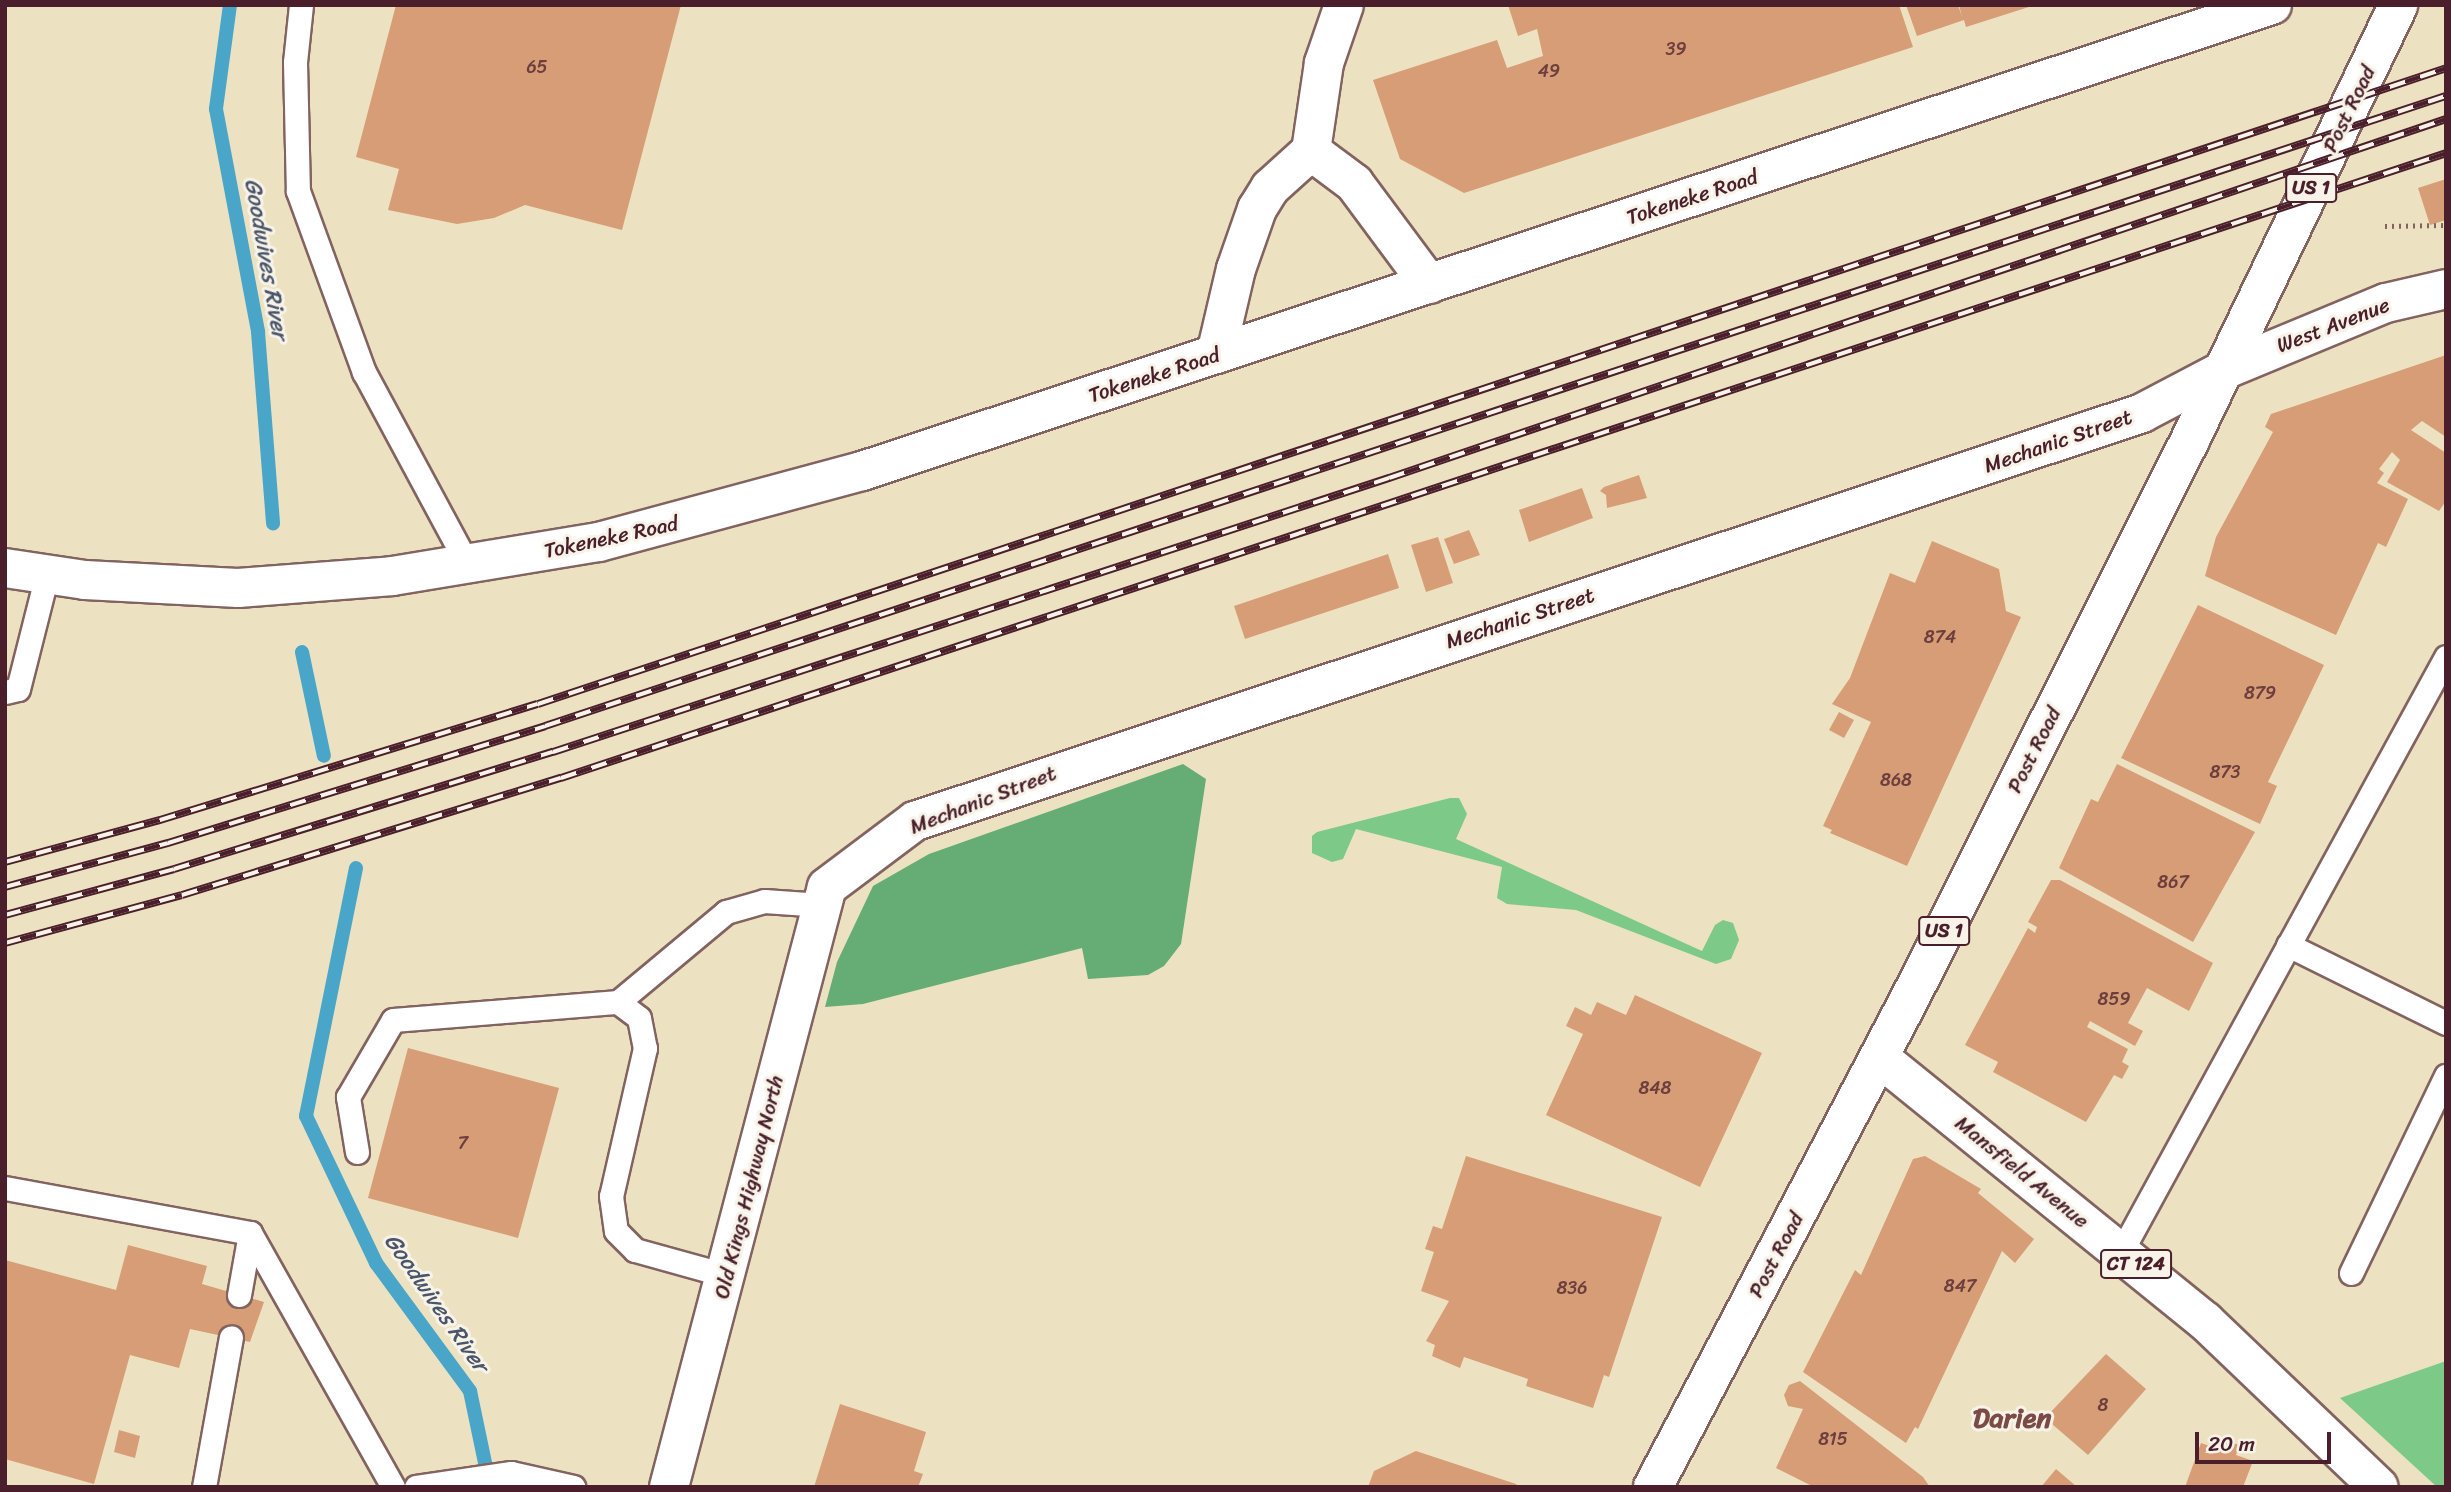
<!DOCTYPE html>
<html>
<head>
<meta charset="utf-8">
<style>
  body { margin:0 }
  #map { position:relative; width:2451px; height:1492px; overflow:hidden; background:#ece2c1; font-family:Sriracha,sans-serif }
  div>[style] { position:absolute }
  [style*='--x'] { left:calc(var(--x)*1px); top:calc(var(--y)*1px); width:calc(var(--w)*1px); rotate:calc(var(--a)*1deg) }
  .green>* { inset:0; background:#7cc988 }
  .forest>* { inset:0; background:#65ad74 }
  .stream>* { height:14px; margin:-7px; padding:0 7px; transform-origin:7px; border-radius:7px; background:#4aa6c9 }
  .building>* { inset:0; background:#d79d76 }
  .path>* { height:4.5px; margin-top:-2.25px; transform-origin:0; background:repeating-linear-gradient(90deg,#836360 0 2px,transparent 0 7px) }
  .roads { filter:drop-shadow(2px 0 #836360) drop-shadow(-2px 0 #836360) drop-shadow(0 2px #836360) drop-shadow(0 -2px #836360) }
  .service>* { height:23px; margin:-11.5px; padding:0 11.5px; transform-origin:11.5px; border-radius:11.5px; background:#fff }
  .tertiary>* { height:38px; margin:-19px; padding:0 19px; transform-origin:19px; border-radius:19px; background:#fff }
  .secondary>* { height:38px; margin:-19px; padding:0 19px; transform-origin:19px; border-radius:19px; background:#fff }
  .primary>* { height:38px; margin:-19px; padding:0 19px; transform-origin:19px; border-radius:19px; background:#fff }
  .rail>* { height:8px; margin-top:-4px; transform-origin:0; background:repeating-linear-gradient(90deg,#f7f3e8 0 16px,#4a1f2b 0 32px); box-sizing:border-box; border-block:2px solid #4a1f2b }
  span { translate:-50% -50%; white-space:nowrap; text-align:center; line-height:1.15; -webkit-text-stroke:6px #f7f3e8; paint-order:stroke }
  .number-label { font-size:18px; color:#6d3e3e }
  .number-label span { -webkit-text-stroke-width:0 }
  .shield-label span { padding:2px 5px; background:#f7f3e8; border:2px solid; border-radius:5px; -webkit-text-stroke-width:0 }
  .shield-label { font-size:19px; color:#4a1f2b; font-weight:700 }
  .street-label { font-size:21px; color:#4a1f2b }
  .water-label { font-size:23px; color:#4a556a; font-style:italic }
  .district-label { font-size:28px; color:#7b4b45; font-weight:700 }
  .frame { position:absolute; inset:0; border:7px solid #4a1f2b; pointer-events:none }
  .scale { position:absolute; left:2195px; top:1432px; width:136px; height:32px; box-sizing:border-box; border:4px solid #4a1f2b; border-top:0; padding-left:9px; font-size:21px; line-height:24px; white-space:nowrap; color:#4a1f2b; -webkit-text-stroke:5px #f7f3e8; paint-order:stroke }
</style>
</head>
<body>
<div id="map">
  <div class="green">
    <div style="clip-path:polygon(1450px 798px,1459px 798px,1467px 814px,1456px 839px,1702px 951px,1715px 925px,1723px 920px,1733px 923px,1739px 940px,1731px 959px,1716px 964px,1576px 910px,1507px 904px,1497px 898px,1502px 867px,1356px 829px,1343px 859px,1332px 862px,1312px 853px,1312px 836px,1317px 832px)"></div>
    <div style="clip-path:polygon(2446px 1361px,2446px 1487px,2437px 1487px,2340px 1398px)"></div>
  </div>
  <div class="forest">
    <div style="clip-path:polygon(1183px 764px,1206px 779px,1181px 944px,1164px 966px,1148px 975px,1088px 979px,1082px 948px,863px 1004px,825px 1007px,837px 962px,873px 886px,929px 854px)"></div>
  </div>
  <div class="stream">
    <div style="--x:230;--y:5;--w:105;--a:97.7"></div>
    <div style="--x:216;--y:109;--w:227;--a:79.3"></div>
    <div style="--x:258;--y:332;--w:192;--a:85.5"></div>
    <div style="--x:302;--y:652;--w:106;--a:78.1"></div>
    <div style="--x:356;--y:868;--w:253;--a:101.4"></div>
    <div style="--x:306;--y:1116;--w:163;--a:64.5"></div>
    <div style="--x:376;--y:1263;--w:159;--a:53.7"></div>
    <div style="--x:470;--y:1391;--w:93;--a:78.2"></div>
  </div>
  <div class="building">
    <div style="clip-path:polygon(396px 5px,681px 5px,622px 230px,525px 205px,494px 218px,457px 224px,388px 210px,399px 169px,356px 157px)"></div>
    <div style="clip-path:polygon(1508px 5px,1899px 5px,1913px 47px,1464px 193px,1400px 159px,1373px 80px,1497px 40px,1507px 68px,1543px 56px,1537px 29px,1518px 36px)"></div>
    <div style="clip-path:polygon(1906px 5px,1958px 5px,1962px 17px,1959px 5px,2032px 6px,1966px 27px,1964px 20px,1917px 36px)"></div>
    <div style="clip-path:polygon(2446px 179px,2446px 220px,2430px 225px,2418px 188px)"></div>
    <div style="clip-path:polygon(2446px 355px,2446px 437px,2422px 421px,2411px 430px,2446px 453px,2446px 501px,2439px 511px,2387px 482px,2400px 460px,2392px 452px,2379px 469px,2384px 473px,2377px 483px,2408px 499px,2386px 547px,2378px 543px,2336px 635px,2205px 576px,2216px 537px,2273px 432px,2265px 427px,2271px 414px)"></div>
    <div style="clip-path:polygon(1639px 475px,1647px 498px,1607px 508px,1606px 495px,1600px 491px,1604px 487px)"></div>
    <div style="clip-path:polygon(1582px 488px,1593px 518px,1529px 542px,1519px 510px)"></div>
    <div style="clip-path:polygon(1469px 530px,1480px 555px,1454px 564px,1444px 539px)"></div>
    <div style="clip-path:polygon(1438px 537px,1453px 583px,1426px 592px,1411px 545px)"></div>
    <div style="clip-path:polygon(1932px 541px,1999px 569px,2006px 611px,2021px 617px,1907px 866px,1830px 833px,1832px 830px,1823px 826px,1871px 722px,1832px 704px,1850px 678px,1890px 573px,1915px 583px)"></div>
    <div style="clip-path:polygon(1388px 554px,1399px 588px,1245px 639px,1234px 606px)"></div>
    <div style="clip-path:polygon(2198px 605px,2324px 665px,2268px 782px,2277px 786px,2260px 824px,2121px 758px)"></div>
    <div style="clip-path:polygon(1839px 712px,1854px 720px,1844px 738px,1829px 730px)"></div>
    <div style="clip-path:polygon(2117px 764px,2255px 832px,2193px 942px,2059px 868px,2091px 799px,2098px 802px)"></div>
    <div style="clip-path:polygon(2051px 880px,2060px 880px,2213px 963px,2189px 1011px,2147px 988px,2128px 1023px,2143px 1031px,2135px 1046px,2090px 1021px,2087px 1027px,2128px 1049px,2122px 1062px,2129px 1066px,2122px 1079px,2114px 1075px,2086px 1122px,1993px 1072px,1998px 1062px,1965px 1045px,2028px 928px,2035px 933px,2037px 927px,2028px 922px)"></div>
    <div style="clip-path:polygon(1635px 995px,1762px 1053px,1700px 1187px,1546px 1115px,1583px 1034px,1566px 1026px,1575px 1007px,1591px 1015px,1597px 1002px,1626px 1015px)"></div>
    <div style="clip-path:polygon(408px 1048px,559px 1088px,518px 1238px,368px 1198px)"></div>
    <div style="clip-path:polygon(1466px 1156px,1662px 1217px,1609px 1377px,1604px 1375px,1593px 1408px,1526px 1386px,1528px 1379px,1464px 1357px,1460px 1368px,1432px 1356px,1435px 1345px,1426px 1341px,1449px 1301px,1421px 1291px,1434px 1252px,1425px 1249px,1433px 1226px,1442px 1229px)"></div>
    <div style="clip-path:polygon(1925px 1156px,1981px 1189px,1978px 1193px,2034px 1239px,2015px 1263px,2002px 1251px,1918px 1429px,1915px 1427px,1906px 1443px,1803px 1372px,1855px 1270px,1861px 1275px,1913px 1159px)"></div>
    <div style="clip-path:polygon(128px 1245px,207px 1266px,202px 1284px,264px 1302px,250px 1342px,190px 1329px,179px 1368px,130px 1355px,94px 1484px,5px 1459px,5px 1260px,116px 1290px)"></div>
    <div style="clip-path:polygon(2106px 1354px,2146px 1389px,2088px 1455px,2045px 1418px)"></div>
    <div style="clip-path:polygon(1800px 1381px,1923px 1477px,1930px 1487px,1814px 1487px,1776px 1468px,1803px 1409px,1788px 1406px,1784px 1395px,1789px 1385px)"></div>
    <div style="clip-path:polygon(840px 1404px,926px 1432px,914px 1471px,923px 1474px,918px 1487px,814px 1487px)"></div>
    <div style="clip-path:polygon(119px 1430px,140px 1436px,135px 1458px,114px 1452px)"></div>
    <div style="clip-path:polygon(2219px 1438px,2239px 1445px,2236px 1455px,2253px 1461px,2243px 1487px,2185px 1487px,2201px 1443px,2215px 1448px)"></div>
    <div style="clip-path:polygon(1416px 1451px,1516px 1484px,1518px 1487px,1368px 1487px,1374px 1471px)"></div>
    <div style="clip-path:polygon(2056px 1469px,2077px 1487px,2041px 1487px)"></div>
  </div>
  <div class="path">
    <div style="--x:2385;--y:226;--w:61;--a:-0.9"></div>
  </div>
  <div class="roads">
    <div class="service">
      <div style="--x:301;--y:5;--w:57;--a:96"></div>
      <div style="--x:295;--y:62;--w:129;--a:88.7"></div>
      <div style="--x:298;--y:191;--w:193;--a:70"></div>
      <div style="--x:364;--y:372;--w:219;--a:61.7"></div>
      <div style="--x:5;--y:692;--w:13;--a:-13"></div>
      <div style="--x:18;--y:689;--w:119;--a:-75.8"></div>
      <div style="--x:2288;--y:945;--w:176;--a:26.3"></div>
      <div style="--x:618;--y:1002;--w:141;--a:-39.8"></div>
      <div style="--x:726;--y:912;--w:40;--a:-16"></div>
      <div style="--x:764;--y:901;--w:58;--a:3.9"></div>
      <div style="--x:357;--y:1152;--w:56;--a:-99.3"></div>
      <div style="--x:348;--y:1097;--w:89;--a:-59.7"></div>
      <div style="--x:393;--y:1020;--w:226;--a:-4.6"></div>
      <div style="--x:618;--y:1002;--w:26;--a:37"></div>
      <div style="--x:639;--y:1018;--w:31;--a:79"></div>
      <div style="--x:645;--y:1048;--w:152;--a:102.9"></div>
      <div style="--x:611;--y:1196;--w:35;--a:82"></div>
      <div style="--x:616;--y:1231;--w:27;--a:45"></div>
      <div style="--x:635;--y:1250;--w:93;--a:15.5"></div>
      <div style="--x:5;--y:1188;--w:249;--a:10.4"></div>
      <div style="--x:250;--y:1233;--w:291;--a:60.6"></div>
      <div style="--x:2121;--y:1252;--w:678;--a:-61.36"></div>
      <div style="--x:2351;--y:1273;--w:219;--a:-64.3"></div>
      <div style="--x:239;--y:1295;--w:63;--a:-79.9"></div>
      <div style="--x:204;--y:1487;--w:152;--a:-79.8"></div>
      <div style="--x:416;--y:1487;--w:96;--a:-8.4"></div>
      <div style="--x:511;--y:1473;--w:64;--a:12.7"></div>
    </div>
    <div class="tertiary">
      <div style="--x:1311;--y:151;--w:54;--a:36.7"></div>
      <div style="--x:1354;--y:183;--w:126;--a:53.4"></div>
      <div style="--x:1216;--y:354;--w:87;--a:-76.8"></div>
      <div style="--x:1236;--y:269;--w:64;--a:-70.7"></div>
      <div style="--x:1257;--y:209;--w:25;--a:-58"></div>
      <div style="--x:1270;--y:188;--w:55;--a:-42.1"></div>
      <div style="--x:1311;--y:151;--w:89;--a:-81.6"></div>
      <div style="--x:1324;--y:63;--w:61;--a:-71"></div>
      <div style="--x:669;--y:1487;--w:620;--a:-75.25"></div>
      <div style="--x:827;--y:887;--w:110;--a:-36.9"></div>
      <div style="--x:915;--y:821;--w:1293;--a:-18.39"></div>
      <div style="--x:2142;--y:413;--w:93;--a:-27.7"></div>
    </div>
    <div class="secondary">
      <div style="--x:2224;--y:370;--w:175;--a:-22.5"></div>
      <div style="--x:2386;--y:303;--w:62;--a:-13.1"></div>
      <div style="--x:5;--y:568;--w:81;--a:8.5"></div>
      <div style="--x:85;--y:580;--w:153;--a:3"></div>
      <div style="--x:238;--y:588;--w:155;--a:-4.4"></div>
      <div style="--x:393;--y:576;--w:209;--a:-9.4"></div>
      <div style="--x:599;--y:542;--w:272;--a:-15.1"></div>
      <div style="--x:862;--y:471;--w:1485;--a:-18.29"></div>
    </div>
    <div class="primary">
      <div style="--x:1880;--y:1058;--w:418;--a:39"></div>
      <div style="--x:2205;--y:1321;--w:240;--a:43.7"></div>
      <div style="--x:1653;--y:1487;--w:552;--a:-62.28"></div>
      <div style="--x:1910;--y:998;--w:624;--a:-63.35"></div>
      <div style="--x:2190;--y:440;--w:482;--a:-64.4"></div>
    </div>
  </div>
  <div class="rail">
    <div style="--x:5;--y:862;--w:161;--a:-15.2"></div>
    <div style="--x:160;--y:820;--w:395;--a:-17.1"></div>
    <div style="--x:538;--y:704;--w:2011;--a:-18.43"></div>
    <div style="--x:5;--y:887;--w:169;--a:-15.1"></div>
    <div style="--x:168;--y:843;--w:395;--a:-17.2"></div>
    <div style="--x:545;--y:726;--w:2003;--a:-18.34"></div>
    <div style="--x:5;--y:915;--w:175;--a:-15.2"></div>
    <div style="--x:174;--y:869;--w:397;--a:-17.2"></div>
    <div style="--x:553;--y:752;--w:880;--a:-18.15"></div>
    <div style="--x:1389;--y:478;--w:1116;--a:-18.76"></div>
    <div style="--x:5;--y:943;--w:183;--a:-15.2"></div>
    <div style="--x:182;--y:895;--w:397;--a:-17.2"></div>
    <div style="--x:561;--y:778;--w:1986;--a:-18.34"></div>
  </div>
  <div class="number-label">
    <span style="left:1676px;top:49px">39</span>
    <span style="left:537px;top:67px">65</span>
    <span style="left:1549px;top:71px">49</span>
    <span style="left:1940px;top:637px">874</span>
    <span style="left:2260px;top:693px">879</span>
    <span style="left:2225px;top:772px">873</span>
    <span style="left:1896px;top:780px">868</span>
    <span style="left:2173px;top:882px">867</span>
    <span style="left:2114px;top:999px">859</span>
    <span style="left:1655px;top:1088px">848</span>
    <span style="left:463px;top:1143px">7</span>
    <span style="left:1960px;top:1286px">847</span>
    <span style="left:1572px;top:1288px">836</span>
    <span style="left:2103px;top:1405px">8</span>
    <span style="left:1833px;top:1439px">815</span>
  </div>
  <div class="shield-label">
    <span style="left:2311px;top:188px">US 1</span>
    <span style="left:1944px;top:931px">US 1</span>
    <span style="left:2136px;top:1264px">CT 124</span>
  </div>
  <div class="street-label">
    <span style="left:2349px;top:109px;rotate:-64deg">Post Road</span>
    <span style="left:1692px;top:197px;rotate:-18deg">Tokeneke Road</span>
    <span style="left:2333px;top:325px;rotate:-21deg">West Avenue</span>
    <span style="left:1154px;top:375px;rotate:-18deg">Tokeneke Road</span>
    <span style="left:2058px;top:441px;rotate:-19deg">Mechanic Street</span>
    <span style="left:611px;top:537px;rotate:-12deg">Tokeneke Road</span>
    <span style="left:1520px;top:618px;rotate:-18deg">Mechanic Street</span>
    <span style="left:2034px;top:750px;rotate:-63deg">Post Road</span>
    <span style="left:983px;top:800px;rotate:-21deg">Mechanic Street</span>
    <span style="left:2022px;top:1172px;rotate:39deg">Mansfield Avenue</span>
    <span style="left:749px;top:1187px;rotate:-76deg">Old Kings Highway North</span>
    <span style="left:1776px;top:1255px;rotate:-62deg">Post Road</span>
  </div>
  <div class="water-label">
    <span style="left:266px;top:259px;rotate:80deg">Goodwives River</span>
    <span style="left:436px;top:1303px;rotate:55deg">Goodwives River</span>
  </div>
  <div class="district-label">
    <span style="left:2012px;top:1418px">Darien</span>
  </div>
  <div class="frame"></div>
  <div class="scale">20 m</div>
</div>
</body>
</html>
